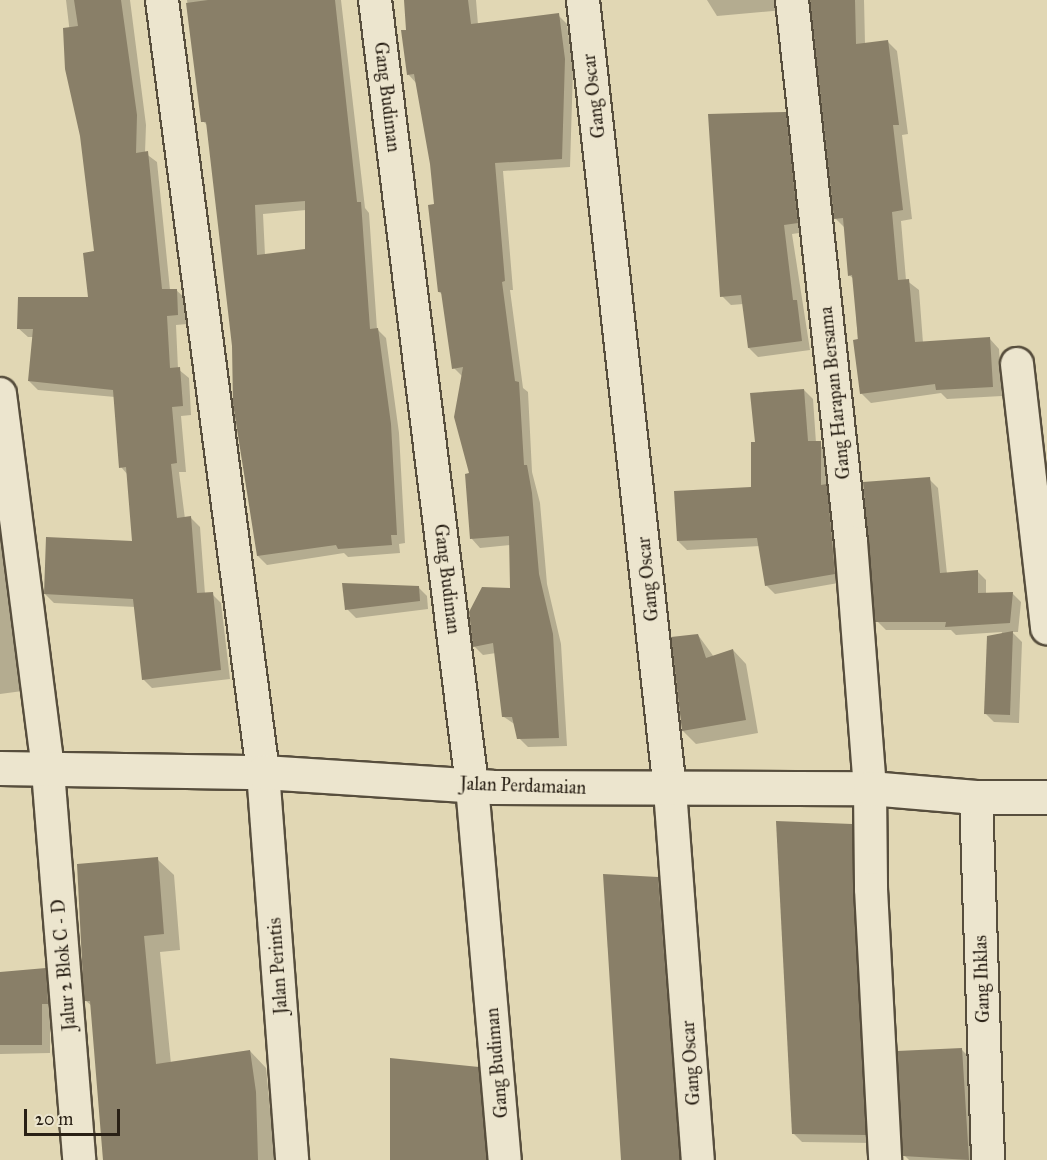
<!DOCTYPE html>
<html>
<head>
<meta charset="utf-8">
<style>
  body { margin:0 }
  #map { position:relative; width:1047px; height:1160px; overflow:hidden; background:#e1d7b4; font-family:"IM FELL Great Primer",serif }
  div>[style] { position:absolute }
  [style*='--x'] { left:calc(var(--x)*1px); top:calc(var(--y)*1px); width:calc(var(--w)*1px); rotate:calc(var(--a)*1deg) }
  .shadow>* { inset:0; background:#0003 }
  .building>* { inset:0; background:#897f68 }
  .roads { filter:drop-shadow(2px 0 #574e3d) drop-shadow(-2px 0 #574e3d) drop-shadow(0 2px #574e3d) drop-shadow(0 -2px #574e3d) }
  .street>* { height:32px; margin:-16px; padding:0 16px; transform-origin:16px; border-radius:16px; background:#ece5ce }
  .secondary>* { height:33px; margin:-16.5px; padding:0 16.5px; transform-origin:16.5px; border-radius:16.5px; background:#ece5ce }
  span { translate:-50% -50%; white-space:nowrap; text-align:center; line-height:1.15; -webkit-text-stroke:5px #ece5ce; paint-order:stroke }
  .street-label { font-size:18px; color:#292015 }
  .scale { position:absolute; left:24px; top:1109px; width:96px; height:27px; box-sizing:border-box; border:3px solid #292015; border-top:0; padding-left:8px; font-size:18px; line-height:21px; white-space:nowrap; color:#292015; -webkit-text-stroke:4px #ece5ce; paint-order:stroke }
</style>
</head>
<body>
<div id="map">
  <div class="shadow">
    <div style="clip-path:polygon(66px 0,130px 0,146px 125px,145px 153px,157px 162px,170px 290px,176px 290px,186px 299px,187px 324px,176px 325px,178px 369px,189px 378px,191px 415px,181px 416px,186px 472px,179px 472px,185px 519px,191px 518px,200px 527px,205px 594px,212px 594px,221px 603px,230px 679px,152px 688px,143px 679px,136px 607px,54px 603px,45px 594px,134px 542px,128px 475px,121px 467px,115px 397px,38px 390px,29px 381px,34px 337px,28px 337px,18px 328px,90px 298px,96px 253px)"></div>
    <div style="clip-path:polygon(evenodd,187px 0,341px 0,365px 208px,369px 213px,377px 329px,386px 338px,399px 433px,405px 543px,399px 544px,400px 553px,348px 557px,344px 553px,267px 565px,258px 556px,208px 126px,203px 121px,187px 0,306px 210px,307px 250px,265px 255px,263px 214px,306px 210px)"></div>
    <div style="clip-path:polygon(406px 0,476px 0,478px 25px,558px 15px,567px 24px,573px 69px,570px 167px,503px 171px,513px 290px,510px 290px,523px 388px,528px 392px,532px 472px,540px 503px,547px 584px,561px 644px,567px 746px,528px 747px,519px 738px,516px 725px,504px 717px,496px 653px,483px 655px,474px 646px,511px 590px,511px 545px,480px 548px,472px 539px,471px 474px,463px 377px,454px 368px,443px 295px,439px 292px,432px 164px,417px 84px,408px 74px)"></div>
    <div style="clip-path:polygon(707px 0,788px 0,784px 10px,717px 16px)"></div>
    <div style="clip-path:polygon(812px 0,864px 0,865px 44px,888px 42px,897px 51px,908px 134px,902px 135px,912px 219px,901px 221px,906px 280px,919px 290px,923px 343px,990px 339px,999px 349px,1002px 396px,947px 399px,941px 393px,871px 403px,861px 393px,854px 279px,849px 275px,846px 229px,835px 218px)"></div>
    <div style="clip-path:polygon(786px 114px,795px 123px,806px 232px,792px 234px,810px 350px,758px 357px,749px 348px,743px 304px,731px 305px,722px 296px)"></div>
    <div style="clip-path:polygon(804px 390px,813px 399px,816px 443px,829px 452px,829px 489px,835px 495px,844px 582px,775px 594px,766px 585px,760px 546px,687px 550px,678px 541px,753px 488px,756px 444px)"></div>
    <div style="clip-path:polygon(929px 479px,938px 488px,947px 574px,977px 571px,986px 580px,986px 595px,1012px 593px,1021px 602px,1018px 632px,1012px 632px,1022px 642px,1019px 723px,994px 722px,985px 713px,1002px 632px,956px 635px,951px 630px,886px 630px,877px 621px)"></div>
    <div style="clip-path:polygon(0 519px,9px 528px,30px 690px,0 694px)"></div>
    <div style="clip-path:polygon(418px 587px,427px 596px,428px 609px,356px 618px,347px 609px)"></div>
    <div style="clip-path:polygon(698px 635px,714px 657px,733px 650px,746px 664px,758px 733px,696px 744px,683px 731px)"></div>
    <div style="clip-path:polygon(852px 825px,861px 834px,874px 1143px,802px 1142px,793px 1133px)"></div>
    <div style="clip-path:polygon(157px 859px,174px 875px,180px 950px,160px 952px,171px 1064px,250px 1051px,266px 1068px,275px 1160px,104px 1160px,92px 1006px,86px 1001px)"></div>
    <div style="clip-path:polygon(658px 878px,667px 887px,689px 1160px,623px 1160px)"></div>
    <div style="clip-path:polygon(45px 970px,54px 979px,57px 1012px,50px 1013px,50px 1053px,0 1054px,0 973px)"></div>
    <div style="clip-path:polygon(962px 1050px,971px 1059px,977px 1160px,909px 1160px,904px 1155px)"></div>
    <div style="clip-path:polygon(478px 1068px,487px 1077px,494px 1160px,391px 1160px)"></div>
  </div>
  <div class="building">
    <div style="clip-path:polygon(74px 0,121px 0,137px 115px,136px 153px,148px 151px,162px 289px,177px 289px,178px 315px,167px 316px,170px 368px,180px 367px,183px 406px,172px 407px,177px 463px,171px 464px,177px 518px,191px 516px,197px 593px,213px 592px,221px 670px,142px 680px,133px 599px,44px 594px,46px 537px,132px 541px,126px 467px,119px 468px,113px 390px,28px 381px,33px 329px,17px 329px,18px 297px,88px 297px,83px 253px,94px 251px,80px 136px,65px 69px,63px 28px,78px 26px)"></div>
    <div style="clip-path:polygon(evenodd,208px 0,335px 0,357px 202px,361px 202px,370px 329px,378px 328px,391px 424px,397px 535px,391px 535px,392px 545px,338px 549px,336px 545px,257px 556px,233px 404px,232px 346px,206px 122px,201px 122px,186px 3px,208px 0,305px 201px,305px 249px,257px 255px,255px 205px,305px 201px)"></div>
    <div style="clip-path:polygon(404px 0,468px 0,471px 24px,559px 13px,565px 59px,562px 159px,495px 163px,505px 281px,502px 282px,515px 381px,519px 382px,524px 465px,527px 465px,532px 493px,539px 574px,553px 634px,559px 738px,517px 739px,512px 717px,502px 717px,493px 643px,473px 647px,469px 612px,482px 587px,510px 588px,509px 536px,470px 539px,465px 474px,469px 473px,454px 417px,463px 367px,452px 369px,441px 292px,438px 292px,428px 205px,434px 204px,430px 164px,414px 74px,407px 75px,401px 30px,406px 30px)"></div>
    <div style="clip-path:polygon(810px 0,855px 0,856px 44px,888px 40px,899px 125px,893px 125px,903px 210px,892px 212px,898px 280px,909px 279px,915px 342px,990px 337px,993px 387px,936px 390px,935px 384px,860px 394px,853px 340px,858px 339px,852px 275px,848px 276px,843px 218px,834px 219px)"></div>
    <div style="clip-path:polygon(786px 112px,798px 223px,784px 225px,793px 300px,797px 300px,802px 341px,748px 348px,741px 295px,720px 297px,708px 114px)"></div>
    <div style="clip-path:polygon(804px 389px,808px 441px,821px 441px,821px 485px,827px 484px,835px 574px,765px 586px,757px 538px,677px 541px,674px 491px,751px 487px,751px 442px,755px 442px,750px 393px)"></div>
    <div style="clip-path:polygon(930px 477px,940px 573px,978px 570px,978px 593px,1013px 592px,1010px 623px,945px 627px,946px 622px,875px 622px,863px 482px)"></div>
    <div style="clip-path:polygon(342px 583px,419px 586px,420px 601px,345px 610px)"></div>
    <div style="clip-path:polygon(1013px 631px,1010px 715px,984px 714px,987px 636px)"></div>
    <div style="clip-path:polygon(698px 634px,706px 658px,733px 649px,746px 720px,682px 731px,671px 637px)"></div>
    <div style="clip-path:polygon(776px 821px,852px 824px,866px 1135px,792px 1134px)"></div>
    <div style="clip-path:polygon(158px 857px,164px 934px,144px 936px,156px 1064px,250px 1050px,256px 1092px,258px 1160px,103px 1160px,90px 1001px,84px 1001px,77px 864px)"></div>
    <div style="clip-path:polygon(603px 874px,658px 877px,680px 1160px,621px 1160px)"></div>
    <div style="clip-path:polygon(46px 968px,48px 1004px,42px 1004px,42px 1045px,0 1045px,0 972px)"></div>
    <div style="clip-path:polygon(962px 1048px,969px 1160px,903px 1156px,897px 1051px)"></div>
    <div style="clip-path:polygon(390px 1058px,479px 1067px,487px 1160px,390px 1160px)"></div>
  </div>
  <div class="roads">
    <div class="street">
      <div style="--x:162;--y:0;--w:779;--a:82.55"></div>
      <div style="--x:263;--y:772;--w:389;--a:85.7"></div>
      <div style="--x:375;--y:0;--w:792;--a:82.96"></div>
      <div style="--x:472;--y:786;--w:375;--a:85"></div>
      <div style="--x:583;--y:0;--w:795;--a:83.72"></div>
      <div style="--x:670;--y:790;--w:371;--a:85.7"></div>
      <div style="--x:792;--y:0;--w:545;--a:83.79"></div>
      <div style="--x:851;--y:542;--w:247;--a:85.6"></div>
      <div style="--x:870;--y:788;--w:101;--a:89.4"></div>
      <div style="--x:871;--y:889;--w:271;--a:87"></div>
      <div style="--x:1017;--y:364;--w:266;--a:83.5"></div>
      <div style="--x:0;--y:394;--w:380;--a:82.7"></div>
      <div style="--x:48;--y:771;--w:390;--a:85.4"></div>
      <div style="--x:976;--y:797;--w:363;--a:88.1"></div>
    </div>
    <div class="secondary">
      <div style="--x:0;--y:768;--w:263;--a:0.9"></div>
      <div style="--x:263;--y:772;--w:229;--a:3.7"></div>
      <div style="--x:492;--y:787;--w:378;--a:0.2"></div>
      <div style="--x:870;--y:788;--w:106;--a:4.9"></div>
      <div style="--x:976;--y:797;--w:71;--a:0"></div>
    </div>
  </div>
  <div class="street-label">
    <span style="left:594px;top:96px;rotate:-97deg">Gang Oscar</span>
    <span style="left:387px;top:97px;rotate:83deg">Gang Budiman</span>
    <span style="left:835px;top:393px;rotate:-96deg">Gang Harapan Bersama</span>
    <span style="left:447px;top:579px;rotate:83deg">Gang Budiman</span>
    <span style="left:648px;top:579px;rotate:-96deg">Gang Oscar</span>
    <span style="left:523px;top:786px;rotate:2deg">Jalan Perdamaian</span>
    <span style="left:64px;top:965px;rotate:-95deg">Jalur 2 Blok C - D</span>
    <span style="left:278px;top:966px;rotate:-94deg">Jalan Perintis</span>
    <span style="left:982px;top:979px;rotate:-92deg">Gang Ihklas</span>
    <span style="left:497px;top:1063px;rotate:-95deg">Gang Budiman</span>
    <span style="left:691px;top:1063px;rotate:-94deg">Gang Oscar</span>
  </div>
  <div class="scale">20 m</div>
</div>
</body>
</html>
